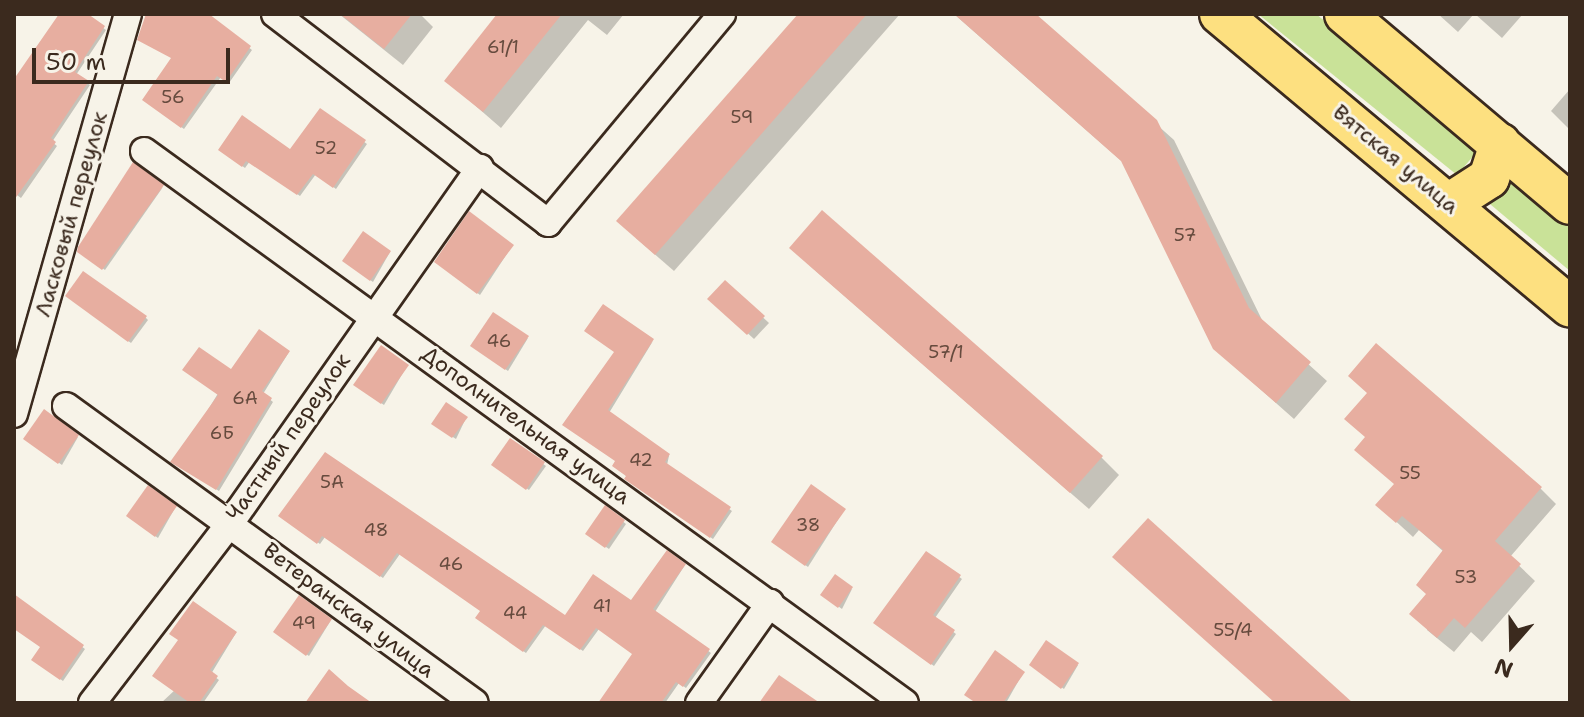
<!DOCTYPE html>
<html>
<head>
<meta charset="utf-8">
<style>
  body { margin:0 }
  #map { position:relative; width:1584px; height:717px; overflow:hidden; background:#f7f3e8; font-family:"Shantell Sans",sans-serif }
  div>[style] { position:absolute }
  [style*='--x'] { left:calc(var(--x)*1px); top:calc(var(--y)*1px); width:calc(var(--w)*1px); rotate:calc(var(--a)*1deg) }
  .green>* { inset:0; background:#c9e298 }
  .shadow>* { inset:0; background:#0003 }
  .building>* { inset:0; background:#e7aea0 }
  .roads { filter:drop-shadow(2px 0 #3b2a1e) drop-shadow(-2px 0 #3b2a1e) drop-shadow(0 2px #3b2a1e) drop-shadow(0 -2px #3b2a1e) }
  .minor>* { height:26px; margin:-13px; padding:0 13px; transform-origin:13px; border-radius:13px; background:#f7f3e8 }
  .primary>* { height:40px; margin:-20px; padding:0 20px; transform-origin:20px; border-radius:20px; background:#fde080 }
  span { translate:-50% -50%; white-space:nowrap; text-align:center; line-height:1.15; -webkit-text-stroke:6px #f7f3e8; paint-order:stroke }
  .number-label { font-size:18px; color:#664b3e }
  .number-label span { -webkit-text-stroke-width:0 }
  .street-label { font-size:22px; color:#3b2a1e }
  .frame { position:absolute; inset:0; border:16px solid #3b2a1e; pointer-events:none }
  .north { position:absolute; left:1472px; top:605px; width:80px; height:80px; -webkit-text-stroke:6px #f7f3e8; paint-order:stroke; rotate:200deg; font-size:22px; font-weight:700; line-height:32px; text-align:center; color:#3b2a1e }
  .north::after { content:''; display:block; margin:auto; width:28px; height:36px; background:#3b2a1e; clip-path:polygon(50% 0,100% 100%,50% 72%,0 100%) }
  .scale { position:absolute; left:32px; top:48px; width:198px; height:36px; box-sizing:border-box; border:4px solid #3b2a1e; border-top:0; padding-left:10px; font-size:24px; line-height:28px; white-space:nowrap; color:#3b2a1e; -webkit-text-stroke:6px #f7f3e8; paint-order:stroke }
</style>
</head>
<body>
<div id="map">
  <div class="green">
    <div style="clip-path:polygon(1258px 14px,1316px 14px,1481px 147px,1457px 175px)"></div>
    <div style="clip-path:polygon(1509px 168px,1570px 222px,1570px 271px,1484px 199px)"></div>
  </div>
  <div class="shadow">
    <div style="clip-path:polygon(61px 14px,84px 14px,106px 30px,76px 75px,90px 85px,52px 142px,57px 146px,21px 198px,14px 193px,14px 107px)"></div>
    <div style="clip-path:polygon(151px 14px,205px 14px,252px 50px,229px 83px,221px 77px,184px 129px,147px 102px,174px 59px)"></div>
    <div style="clip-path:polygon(339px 14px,420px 14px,433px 27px,403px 65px)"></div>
    <div style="clip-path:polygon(500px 14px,624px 14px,607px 35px,588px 20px,501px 128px,447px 81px)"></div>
    <div style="clip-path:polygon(801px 14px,900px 14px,674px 271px,636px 238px)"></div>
    <div style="clip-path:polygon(954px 14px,1033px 14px,1174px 140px,1264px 324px,1327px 381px,1294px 419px,1234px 366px,1125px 164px)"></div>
    <div style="clip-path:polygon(1438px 14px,1474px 14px,1458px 32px)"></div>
    <div style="clip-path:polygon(1475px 14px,1523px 14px,1502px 38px)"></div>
    <div style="clip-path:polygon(1570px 89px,1570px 130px,1551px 111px)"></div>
    <div style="clip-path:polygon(320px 110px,367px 144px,336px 189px,316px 174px,300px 196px,250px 161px,245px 168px,223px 152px,291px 152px)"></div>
    <div style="clip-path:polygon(163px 187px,105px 270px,82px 254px)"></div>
    <div style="clip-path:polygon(512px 246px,480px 295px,439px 264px)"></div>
    <div style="clip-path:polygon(390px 252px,373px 282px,346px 263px)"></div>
    <div style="clip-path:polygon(809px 265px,1101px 457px,1119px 475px,1089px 509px)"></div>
    <div style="clip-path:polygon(725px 282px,769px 323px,754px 339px,710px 299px)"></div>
    <div style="clip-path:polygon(70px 298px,145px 317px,148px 320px,131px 343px)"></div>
    <div style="clip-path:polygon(528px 338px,508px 371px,475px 348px)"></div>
    <div style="clip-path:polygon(653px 341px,609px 413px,669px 456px,667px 465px,732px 511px,713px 539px,629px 481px,617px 461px,567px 427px)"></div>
    <div style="clip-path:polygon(289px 352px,263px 394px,273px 402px,219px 491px,175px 464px,231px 372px)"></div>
    <div style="clip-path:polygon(407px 366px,384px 405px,358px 387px)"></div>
    <div style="clip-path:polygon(466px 418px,456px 439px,436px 426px)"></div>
    <div style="clip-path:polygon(78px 437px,62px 465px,28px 441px)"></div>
    <div style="clip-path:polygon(511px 441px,546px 466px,529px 490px,496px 467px)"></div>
    <div style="clip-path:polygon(326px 454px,566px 618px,631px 603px,685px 565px,655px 612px,711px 653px,686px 688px,679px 683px,665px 703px,604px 703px,634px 654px,599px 629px,583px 651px,546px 625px,526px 653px,480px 620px,483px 612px,400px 554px,383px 578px,325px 537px,320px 544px,283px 518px)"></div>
    <div style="clip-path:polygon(1540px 488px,1556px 504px,1510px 557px,1535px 581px,1482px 642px,1471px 632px,1454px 652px,1427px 630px,1429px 595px,1444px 552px,1419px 530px,1413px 537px,1378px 505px)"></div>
    <div style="clip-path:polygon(175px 508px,158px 538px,130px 518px)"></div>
    <div style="clip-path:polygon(606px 508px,626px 524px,609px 549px,590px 536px)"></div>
    <div style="clip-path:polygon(844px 510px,808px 567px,776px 544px)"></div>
    <div style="clip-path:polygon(927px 553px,962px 579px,935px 618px,956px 634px,934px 666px,878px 625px)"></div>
    <div style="clip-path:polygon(852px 589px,842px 609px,825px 597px)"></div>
    <div style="clip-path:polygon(14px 597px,85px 649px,63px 681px,36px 662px,43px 648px,14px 628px)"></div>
    <div style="clip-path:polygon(331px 620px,309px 656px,278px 634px)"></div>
    <div style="clip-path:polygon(236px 633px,211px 674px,219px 680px,203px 703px,161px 703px)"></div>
    <div style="clip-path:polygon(1078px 665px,1064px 689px,1033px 667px)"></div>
    <div style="clip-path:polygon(1023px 673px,1006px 703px,978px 703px)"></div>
  </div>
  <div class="building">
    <div style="clip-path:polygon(59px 14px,88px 14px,105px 26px,75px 72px,89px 81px,51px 138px,56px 142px,14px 200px,14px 79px)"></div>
    <div style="clip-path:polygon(146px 14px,209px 14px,251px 46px,226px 82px,217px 76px,181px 128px,142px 100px,171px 58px,137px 40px)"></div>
    <div style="clip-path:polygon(340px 14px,412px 14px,384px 49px)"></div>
    <div style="clip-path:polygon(497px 14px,562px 14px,483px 112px,444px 81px)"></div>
    <div style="clip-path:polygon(798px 14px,867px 14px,655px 255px,616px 221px)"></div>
    <div style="clip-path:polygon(954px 14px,1036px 14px,1157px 120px,1249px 308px,1311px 362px,1276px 403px,1213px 349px,1121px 161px)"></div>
    <div style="clip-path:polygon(320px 108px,366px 140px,333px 188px,313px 174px,297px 195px,246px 161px,242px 167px,218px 150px,242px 115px,290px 149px)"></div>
    <div style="clip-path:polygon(133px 162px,164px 185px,102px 270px,77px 252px,78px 247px)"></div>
    <div style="clip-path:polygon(822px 210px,1103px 456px,1070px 493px,789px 248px)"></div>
    <div style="clip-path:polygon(469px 211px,514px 245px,477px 294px,434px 262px)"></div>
    <div style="clip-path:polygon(363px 231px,391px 251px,370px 281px,342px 261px)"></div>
    <div style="clip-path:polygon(83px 271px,147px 316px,128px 342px,65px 296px)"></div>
    <div style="clip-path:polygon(725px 280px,765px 316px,747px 335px,707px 299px)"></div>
    <div style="clip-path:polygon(603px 304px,654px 339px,608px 410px,670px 454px,665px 462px,731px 507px,710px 538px,624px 479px,626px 476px,612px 466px,615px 461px,562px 425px,614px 352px,584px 331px)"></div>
    <div style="clip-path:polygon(493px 312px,529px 336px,505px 370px,470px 346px)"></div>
    <div style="clip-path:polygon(259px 329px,290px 351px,262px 391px,272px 398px,216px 490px,170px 462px,218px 395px,182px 370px,199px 347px,231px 369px)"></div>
    <div style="clip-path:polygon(1376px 343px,1542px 487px,1495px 541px,1521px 564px,1465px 628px,1454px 618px,1437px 638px,1409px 614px,1426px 594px,1416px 585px,1443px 550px,1402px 516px,1396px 523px,1375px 505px,1394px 484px,1354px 450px,1365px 437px,1344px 419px,1367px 393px,1348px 376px)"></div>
    <div style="clip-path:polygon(381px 345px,409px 365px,381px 404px,353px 385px)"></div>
    <div style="clip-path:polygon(446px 402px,468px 417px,452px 438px,431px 424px)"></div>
    <div style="clip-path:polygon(44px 409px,79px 435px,58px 464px,23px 439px)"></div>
    <div style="clip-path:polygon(510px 438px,545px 462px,526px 490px,491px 465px)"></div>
    <div style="clip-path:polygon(325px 452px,565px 615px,593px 574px,631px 600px,667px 550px,686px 564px,653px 609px,710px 649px,683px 687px,676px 682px,661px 703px,598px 703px,632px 654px,596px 628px,580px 650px,543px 625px,523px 652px,475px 618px,480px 611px,397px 553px,380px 577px,322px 536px,317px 544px,278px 516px)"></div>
    <div style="clip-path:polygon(811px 484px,846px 509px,805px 566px,771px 542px)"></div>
    <div style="clip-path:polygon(148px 485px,177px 506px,155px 537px,126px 516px)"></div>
    <div style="clip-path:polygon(605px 505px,625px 520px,605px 548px,585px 534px)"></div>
    <div style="clip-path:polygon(1148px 518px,1353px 703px,1275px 703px,1112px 557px)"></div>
    <div style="clip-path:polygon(926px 551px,961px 575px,933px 615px,955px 630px,931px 665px,873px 623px)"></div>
    <div style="clip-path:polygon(835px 574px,853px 587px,838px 608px,820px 595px)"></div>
    <div style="clip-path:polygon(14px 594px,84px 645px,60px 680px,31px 660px,40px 647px,14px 629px)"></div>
    <div style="clip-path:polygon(299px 595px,332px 619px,306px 656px,273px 632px)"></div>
    <div style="clip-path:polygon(193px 601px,237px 632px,210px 670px,218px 676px,199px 703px,190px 703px,152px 676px,178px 640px,169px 634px)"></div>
    <div style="clip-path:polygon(1046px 640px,1079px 663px,1061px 689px,1029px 665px)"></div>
    <div style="clip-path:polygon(995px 650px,1025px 672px,1003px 703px,976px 703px,964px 695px)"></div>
    <div style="clip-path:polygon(329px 669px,348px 686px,372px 703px,305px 703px)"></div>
    <div style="clip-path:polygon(779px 675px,820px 703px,759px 703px)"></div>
  </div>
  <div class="roads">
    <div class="minor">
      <div style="--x:275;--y:14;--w:344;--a:37.4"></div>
      <div style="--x:548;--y:223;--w:272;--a:-50.2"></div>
      <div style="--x:144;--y:151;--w:940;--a:35.96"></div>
      <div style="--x:66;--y:406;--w:505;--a:35.99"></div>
      <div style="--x:14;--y:414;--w:416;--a:-74.1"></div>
      <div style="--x:92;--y:703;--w:228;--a:-52.5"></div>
      <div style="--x:231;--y:522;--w:433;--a:-54.9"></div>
      <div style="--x:699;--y:703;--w:123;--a:-54.6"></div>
    </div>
    <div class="primary">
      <div style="--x:1220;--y:14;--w:456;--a:39.9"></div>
      <div style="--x:1345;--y:14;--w:294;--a:40.2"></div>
      <div style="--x:1450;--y:203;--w:46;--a:-32.7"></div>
      <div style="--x:1489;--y:178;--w:36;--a:-72"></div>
    </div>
  </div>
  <div class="number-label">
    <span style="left:503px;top:47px">61/1</span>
    <span style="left:173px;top:97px">56</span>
    <span style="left:742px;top:117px">59</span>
    <span style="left:326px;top:148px">52</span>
    <span style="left:1185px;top:235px">57</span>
    <span style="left:499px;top:341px">46</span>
    <span style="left:946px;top:352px">57/1</span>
    <span style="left:245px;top:398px">6А</span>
    <span style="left:222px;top:433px">6Б</span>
    <span style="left:641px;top:460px">42</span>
    <span style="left:1410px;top:473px">55</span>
    <span style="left:332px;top:482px">5А</span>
    <span style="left:808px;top:525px">38</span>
    <span style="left:376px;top:530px">48</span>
    <span style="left:451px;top:564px">46</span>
    <span style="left:1466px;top:577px">53</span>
    <span style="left:602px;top:606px">41</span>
    <span style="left:515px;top:613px">44</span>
    <span style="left:304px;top:623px">49</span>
    <span style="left:1233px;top:630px">55/4</span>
  </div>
  <div class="street-label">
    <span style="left:1396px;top:159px;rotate:40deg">Вятская улица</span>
    <span style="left:71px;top:214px;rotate:-74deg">Ласковый переулок</span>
    <span style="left:526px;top:425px;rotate:36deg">Дополнительная улица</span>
    <span style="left:288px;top:437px;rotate:-55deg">Частный переулок</span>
    <span style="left:349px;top:610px;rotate:37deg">Ветеранская улица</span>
  </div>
  <div class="frame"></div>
  <div class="north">N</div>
  <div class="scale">50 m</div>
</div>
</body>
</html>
